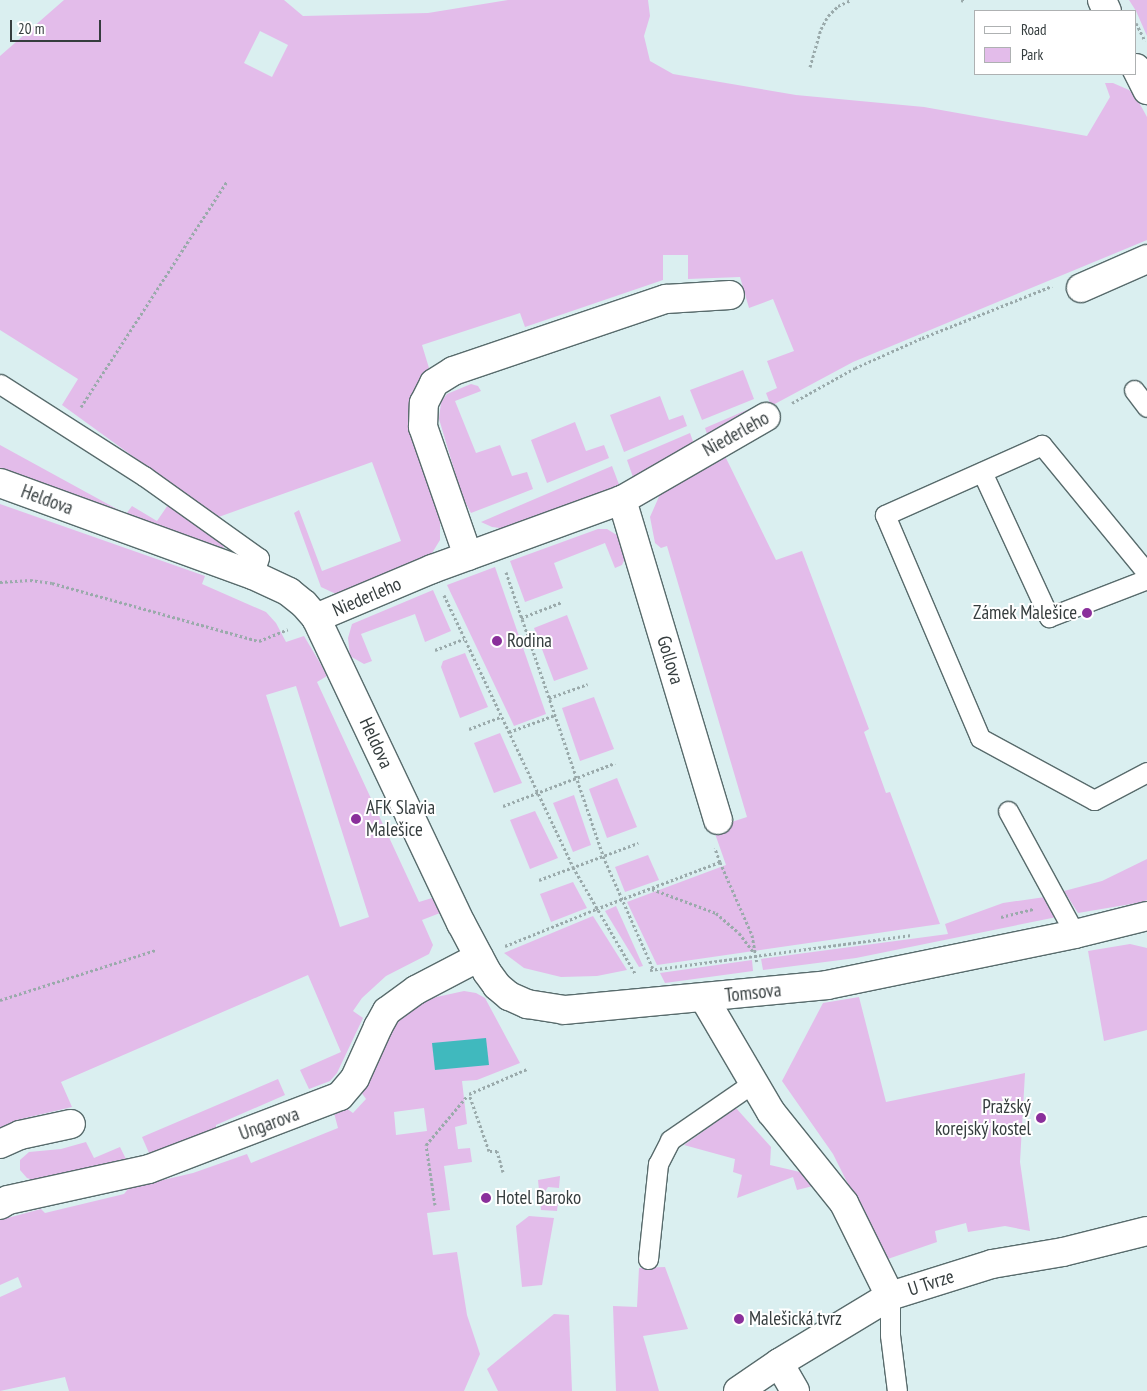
<!DOCTYPE html>
<html>
<head>
<meta charset="utf-8">
<style>
  body { margin:0 }
  #map { position:relative; width:1147px; height:1391px; overflow:hidden; background:#daeff0; font-family:"PT Sans Narrow",sans-serif }
  div>[style] { position:absolute }
  [style*='--x'] { left:calc(var(--x)*1px); top:calc(var(--y)*1px); width:calc(var(--w)*1px); rotate:calc(var(--a)*1deg) }
  .green>* { inset:0; background:#e3bcea }
  .water>* { inset:0; background:#40b9be }
  .path>* { height:3px; margin-top:-1.5px; transform-origin:0; background:repeating-linear-gradient(90deg,#9aaaab 0 2.5px,transparent 0 5px) }
  .roads { filter:drop-shadow(1px 0 #586b6c) drop-shadow(-1px 0 #586b6c) drop-shadow(0 1px #586b6c) drop-shadow(0 -1px #586b6c) }
  .lane>* { height:19px; margin:-9.5px; padding:0 9.5px; transform-origin:9.5px; border-radius:9.5px; background:#fff }
  .street>* { height:28px; margin:-14px; padding:0 14px; transform-origin:14px; border-radius:14px; background:#fff }
  .secondary>* { height:28px; margin:-14px; padding:0 14px; transform-origin:14px; border-radius:14px; background:#fff }
  .dots>* { width:14px; height:14px; translate:-50% -50%; box-sizing:border-box; border:2px solid #fff; border-radius:50% }
  span { translate:-50% -50%; white-space:nowrap; text-align:center; line-height:1.15; -webkit-text-stroke:4px #fff; paint-order:stroke }
  .street-label { font-size:19px; color:#353d3e }
  .poi-label { font-size:19px; color:#353d3e }
  .right { translate:-100% -50%; text-align:right }
  .left { translate:0 -50%; text-align:left }
  .legend { position:absolute; left:974px; top:10px; width:162px; height:65px; box-sizing:border-box; background:#fff; border:1px solid #aeb1b2; margin:0; padding:6px 9px; list-style:none; font-size:15px; color:#353d3e }
  .legend li { display:flex; align-items:center; gap:10px; height:25px }
  .legend b { width:25px; border:1px solid #aeb1b2 }
  .scale { position:absolute; left:10px; top:20px; width:91px; height:22px; box-sizing:border-box; border:2px solid #353d3e; border-top:0; padding-left:6px; font-size:15px; line-height:18px; white-space:nowrap; color:#353d3e; -webkit-text-stroke:4px #fff; paint-order:stroke }
</style>
</head>
<body>
<div id="map">
  <div class="green">
    <div style="clip-path:polygon(evenodd,64px 0,284px 0,303px 16px,428px 13px,508px 0,648px 0,650px 16px,644px 36px,650px 61px,673px 74px,796px 95px,924px 107px,1087px 136px,1110px 97px,1105px 83px,1113px 83px,1129px 90px,1136px 97px,1147px 117px,1147px 240px,853px 362px,771px 406px,766px 393px,777px 388px,767px 361px,794px 351px,773px 299px,749px 308px,740px 277px,688px 279px,688px 255px,663px 255px,663px 280px,525px 327px,520px 313px,422px 345px,429px 368px,420px 382px,410px 428px,440px 521px,440px 540px,429px 558px,342px 594px,336px 594px,321px 587px,294px 513px,299px 510px,322px 571px,401px 541px,372px 462px,213px 519px,178px 489px,62px 405px,78px 379px,0 330px,0 56px,64px 0,260px 31px,288px 45px,272px 77px,244px 63px,260px 31px)"></div>
    <div style="clip-path:polygon(1129px 0,1147px 0,1147px 36px,1136px 11px)"></div>
    <div style="clip-path:polygon(743px 370px,754px 399px,702px 420px,690px 390px)"></div>
    <div style="clip-path:polygon(471px 384px,478px 386px,481px 391px,455px 401px,476px 453px,500px 445px,512px 476px,527px 472px,533px 489px,471px 513px,462px 496px,439px 419px,441px 402px,447px 394px)"></div>
    <div style="clip-path:polygon(660px 396px,669px 420px,683px 415px,687px 426px,624px 452px,610px 415px)"></div>
    <div style="clip-path:polygon(756px 406px,759px 416px,709px 440px,705px 428px)"></div>
    <div style="clip-path:polygon(575px 422px,586px 451px,604px 445px,609px 458px,547px 483px,531px 440px)"></div>
    <div style="clip-path:polygon(690px 433px,695px 447px,634px 480px,627px 460px)"></div>
    <div style="clip-path:polygon(0 445px,126px 514px,132px 506px,157px 521px,170px 502px,219px 539px,230px 558px,0 474px)"></div>
    <div style="clip-path:polygon(724px 454px,776px 560px,802px 551px,869px 729px,864px 732px,886px 793px,890px 792px,940px 924px,657px 965px,627px 902px,726px 865px,713px 828px,747px 817px,667px 546px,661px 548px,655px 543px,650px 517px,661px 492px)"></div>
    <div style="clip-path:polygon(612px 466px,620px 487px,508px 529px,492px 527px,481px 522px)"></div>
    <div style="clip-path:polygon(evenodd,0 504px,205px 576px,202px 584px,266px 612px,276px 623px,286px 642px,304px 636px,323px 668px,327px 676px,317px 682px,419px 902px,432px 898px,440px 913px,422px 920px,433px 945px,429px 954px,386px 976px,362px 998px,353px 1011px,363px 1018px,337px 1073px,330px 1081px,309px 1089px,300px 1070px,341px 1052px,308px 975px,61px 1082px,72px 1107px,17px 1120px,0 1128px,0 504px,296px 686px,369px 917px,340px 927px,266px 695px,296px 686px)"></div>
    <div style="clip-path:polygon(598px 529px,607px 529px,620px 537px,626px 556px,622px 565px,615px 568px,605px 543px,554px 563px,563px 588px,525px 602px,510px 561px)"></div>
    <div style="clip-path:polygon(495px 567px,546px 714px,514px 726px,447px 585px)"></div>
    <div style="clip-path:polygon(433px 590px,451px 631px,425px 642px,415px 614px,361px 634px,372px 661px,364px 664px,350px 656px,348px 638px,352px 624px)"></div>
    <div style="clip-path:polygon(567px 615px,588px 669px,554px 681px,534px 628px)"></div>
    <div style="clip-path:polygon(465px 653px,488px 707px,460px 718px,441px 667px,443px 661px)"></div>
    <div style="clip-path:polygon(594px 697px,614px 749px,580px 761px,562px 708px)"></div>
    <div style="clip-path:polygon(500px 733px,522px 783px,494px 793px,474px 743px)"></div>
    <div style="clip-path:polygon(617px 778px,637px 827px,607px 838px,589px 789px)"></div>
    <div style="clip-path:polygon(574px 795px,591px 845px,573px 852px,553px 803px)"></div>
    <div style="clip-path:polygon(535px 811px,558px 858px,530px 869px,510px 820px)"></div>
    <div style="clip-path:polygon(648px 855px,659px 880px,625px 892px,615px 867px)"></div>
    <div style="clip-path:polygon(1147px 859px,1147px 900px,1143px 902px,1078px 913px,1064px 891px,1102px 881px)"></div>
    <div style="clip-path:polygon(573px 882px,587px 908px,551px 922px,540px 894px)"></div>
    <div style="clip-path:polygon(1045px 897px,1057px 917px,856px 958px,763px 970px,761px 959px,948px 934px,945px 924px,1003px 903px)"></div>
    <div style="clip-path:polygon(616px 906px,643px 966px,639px 967px,605px 911px)"></div>
    <div style="clip-path:polygon(593px 916px,627px 970px,597px 976px,561px 977px,524px 968px,504px 953px)"></div>
    <div style="clip-path:polygon(1130px 944px,1147px 948px,1147px 1030px,1104px 1041px,1088px 951px)"></div>
    <div style="clip-path:polygon(752px 960px,753px 971px,665px 983px,660px 973px)"></div>
    <div style="clip-path:polygon(evenodd,464px 991px,476px 993px,485px 998px,520px 1063px,477px 1080px,462px 1081px,467px 1124px,455px 1127px,458px 1149px,470px 1148px,472px 1162px,444px 1166px,450px 1210px,427px 1213px,433px 1255px,457px 1252px,467px 1315px,480px 1354px,464px 1391px,69px 1391px,65px 1377px,0 1391px,0 1297px,22px 1287px,18px 1277px,0 1285px,0 1220px,41px 1209px,45px 1213px,124px 1194px,129px 1188px,193px 1173px,247px 1154px,251px 1163px,338px 1128px,334px 1113px,346px 1108px,353px 1113px,366px 1099px,361px 1092px,389px 1031px,400px 1018px,423px 1000px,464px 991px,424px 1108px,427px 1131px,396px 1135px,394px 1112px,424px 1108px)"></div>
    <div style="clip-path:polygon(859px 997px,886px 1102px,1025px 1073px,1020px 1162px,1030px 1231px,1005px 1226px,968px 1232px,966px 1223px,935px 1231px,937px 1242px,882px 1261px,857px 1202px,833px 1154px,782px 1081px,823px 1003px)"></div>
    <div style="clip-path:polygon(278px 1079px,285px 1095px,216px 1125px,216px 1130px,175px 1147px,149px 1153px,142px 1137px)"></div>
    <div style="clip-path:polygon(736px 1108px,771px 1147px,770px 1165px,800px 1172px,813px 1186px,797px 1190px,793px 1177px,737px 1198px,742px 1175px,733px 1172px,735px 1159px,684px 1145px)"></div>
    <div style="clip-path:polygon(86px 1142px,94px 1158px,120px 1147px,126px 1159px,33px 1180px,27px 1178px,20px 1170px,20px 1160px,29px 1152px,61px 1149px)"></div>
    <div style="clip-path:polygon(560px 1176px,559px 1188px,548px 1187px,543px 1195px,549px 1202px,558px 1202px,557px 1211px,541px 1210px,538px 1180px)"></div>
    <div style="clip-path:polygon(529px 1216px,554px 1218px,542px 1285px,522px 1287px,516px 1226px)"></div>
    <div style="clip-path:polygon(665px 1267px,688px 1329px,643px 1336px,659px 1391px,616px 1391px,613px 1306px,637px 1307px,639px 1268px)"></div>
    <div style="clip-path:polygon(554px 1314px,569px 1315px,572px 1391px,498px 1391px,487px 1369px)"></div>
  </div>
  <div class="water">
    <div style="clip-path:polygon(486px 1038px,489px 1065px,435px 1070px,432px 1043px)"></div>
  </div>
  <div class="path">
    <div style="--x:961;--y:0;--w:3;--a:18"></div>
    <div style="--x:1136;--y:23;--w:20;--a:63"></div>
    <div style="--x:810;--y:67;--w:40;--a:-74"></div>
    <div style="--x:821;--y:29;--w:15;--a:-62"></div>
    <div style="--x:828;--y:16;--w:14;--a:-45"></div>
    <div style="--x:838;--y:6;--w:14;--a:-25"></div>
    <div style="--x:792;--y:403;--w:72;--a:-29.1"></div>
    <div style="--x:855;--y:368;--w:73;--a:-24.1"></div>
    <div style="--x:922;--y:338;--w:140;--a:-21.8"></div>
    <div style="--x:81;--y:407;--w:269;--a:-57.1"></div>
    <div style="--x:506;--y:572;--w:300;--a:71.1"></div>
    <div style="--x:603;--y:856;--w:124;--a:66.1"></div>
    <div style="--x:0;--y:582;--w:30;--a:-4"></div>
    <div style="--x:30;--y:580;--w:22;--a:8"></div>
    <div style="--x:52;--y:583;--w:215;--a:15.7"></div>
    <div style="--x:259;--y:641;--w:31;--a:-22"></div>
    <div style="--x:444;--y:595;--w:301;--a:64.6"></div>
    <div style="--x:573;--y:867;--w:123;--a:59.7"></div>
    <div style="--x:521;--y:618;--w:44;--a:-21.3"></div>
    <div style="--x:435;--y:650;--w:31;--a:-21"></div>
    <div style="--x:549;--y:698;--w:41;--a:-19.7"></div>
    <div style="--x:469;--y:729;--w:34;--a:-21"></div>
    <div style="--x:509;--y:732;--w:49;--a:-20.3"></div>
    <div style="--x:503;--y:806;--w:120;--a:-21"></div>
    <div style="--x:720;--y:862;--w:80;--a:66.3"></div>
    <div style="--x:752;--y:935;--w:27;--a:80"></div>
    <div style="--x:539;--y:880;--w:106;--a:-20.5"></div>
    <div style="--x:652;--y:889;--w:68;--a:20.6"></div>
    <div style="--x:716;--y:913;--w:30;--a:41"></div>
    <div style="--x:739;--y:933;--w:25;--a:53"></div>
    <div style="--x:1001;--y:917;--w:34;--a:-14"></div>
    <div style="--x:505;--y:946;--w:98;--a:-22.1"></div>
    <div style="--x:596;--y:909;--w:133;--a:-20.8"></div>
    <div style="--x:720;--y:862;--w:15;--a:-110"></div>
    <div style="--x:650;--y:970;--w:264;--a:-7.6"></div>
    <div style="--x:0;--y:1000;--w:164;--a:-17.8"></div>
    <div style="--x:503;--y:1172;--w:22;--a:-106"></div>
    <div style="--x:497;--y:1151;--w:8;--a:180"></div>
    <div style="--x:489;--y:1151;--w:60;--a:-109.3"></div>
    <div style="--x:469;--y:1094;--w:63;--a:-23.3"></div>
    <div style="--x:435;--y:1205;--w:61;--a:-98.5"></div>
    <div style="--x:426;--y:1145;--w:65;--a:-50"></div>
  </div>
  <div class="roads">
    <div class="lane">
      <div style="--x:0;--y:384;--w:171;--a:32.6"></div>
      <div style="--x:144;--y:476;--w:141;--a:35.5"></div>
      <div style="--x:259;--y:558;--w:18;--a:109"></div>
      <div style="--x:1134;--y:390;--w:21;--a:53"></div>
      <div style="--x:982;--y:472;--w:160;--a:65.2"></div>
      <div style="--x:1049;--y:617;--w:105;--a:-21.2"></div>
      <div style="--x:1147;--y:573;--w:166;--a:-129.4"></div>
      <div style="--x:1042;--y:445;--w:172;--a:156"></div>
      <div style="--x:885;--y:515;--w:242;--a:66.9"></div>
      <div style="--x:980;--y:738;--w:130;--a:28.5"></div>
      <div style="--x:1094;--y:800;--w:60;--a:-27.8"></div>
      <div style="--x:1008;--y:811;--w:140;--a:61.4"></div>
      <div style="--x:648;--y:1259;--w:96;--a:-84"></div>
      <div style="--x:658;--y:1164;--w:27;--a:-63"></div>
      <div style="--x:670;--y:1140;--w:101;--a:-34.5"></div>
      <div style="--x:890;--y:1296;--w:39;--a:90"></div>
      <div style="--x:890;--y:1335;--w:56;--a:82.9"></div>
    </div>
    <div class="street">
      <div style="--x:1102;--y:0;--w:12;--a:66"></div>
      <div style="--x:1136;--y:68;--w:25;--a:63"></div>
      <div style="--x:1081;--y:288;--w:72;--a:-23.7"></div>
      <div style="--x:0;--y:483;--w:269;--a:20"></div>
      <div style="--x:253;--y:575;--w:40;--a:25"></div>
      <div style="--x:289;--y:592;--w:19;--a:39"></div>
      <div style="--x:304;--y:604;--w:18;--a:49"></div>
      <div style="--x:316;--y:618;--w:338;--a:64.6"></div>
      <div style="--x:461;--y:923;--w:55;--a:62"></div>
      <div style="--x:487;--y:972;--w:17;--a:54"></div>
      <div style="--x:497;--y:986;--w:16;--a:40"></div>
      <div style="--x:509;--y:996;--w:20;--a:24"></div>
      <div style="--x:527;--y:1004;--w:37;--a:9"></div>
      <div style="--x:564;--y:1010;--w:264;--a:-5.4"></div>
      <div style="--x:827;--y:985;--w:253;--a:-11.6"></div>
      <div style="--x:1075;--y:934;--w:74;--a:-14"></div>
      <div style="--x:622;--y:500;--w:334;--a:73.3"></div>
      <div style="--x:468;--y:556;--w:137;--a:-109.2"></div>
      <div style="--x:423;--y:427;--w:24;--a:-88"></div>
      <div style="--x:424;--y:403;--w:22;--a:-63"></div>
      <div style="--x:434;--y:383;--w:22;--a:-32"></div>
      <div style="--x:453;--y:371;--w:225;--a:-18.7"></div>
      <div style="--x:666;--y:299;--w:64;--a:-3.6"></div>
      <div style="--x:316;--y:618;--w:126;--a:-22.9"></div>
      <div style="--x:432;--y:569;--w:202;--a:-20"></div>
      <div style="--x:622;--y:500;--w:166;--a:-30"></div>
      <div style="--x:704;--y:998;--w:132;--a:59.6"></div>
      <div style="--x:771;--y:1112;--w:117;--a:51.3"></div>
      <div style="--x:844;--y:1203;--w:104;--a:63.7"></div>
      <div style="--x:0;--y:1144;--w:22;--a:-24"></div>
      <div style="--x:20;--y:1135;--w:52;--a:-12.2"></div>
      <div style="--x:0;--y:1205;--w:9;--a:-32"></div>
      <div style="--x:8;--y:1200;--w:144;--a:-12.4"></div>
      <div style="--x:149;--y:1169;--w:204;--a:-20.9"></div>
      <div style="--x:340;--y:1096;--w:23;--a:-50"></div>
      <div style="--x:355;--y:1078;--w:56;--a:-65.7"></div>
      <div style="--x:378;--y:1027;--w:18;--a:-61"></div>
      <div style="--x:387;--y:1011;--w:36;--a:-36"></div>
      <div style="--x:416;--y:990;--w:71;--a:-27.6"></div>
      <div style="--x:779;--y:1363;--w:32;--a:60"></div>
    </div>
    <div class="secondary">
      <div style="--x:738;--y:1391;--w:50;--a:-34.3"></div>
      <div style="--x:779;--y:1363;--w:130;--a:-31.1"></div>
      <div style="--x:890;--y:1296;--w:107;--a:-17.4"></div>
      <div style="--x:992;--y:1264;--w:72;--a:-9.6"></div>
      <div style="--x:1063;--y:1252;--w:87;--a:-14"></div>
    </div>
  </div>
  <div class="dots">
    <div style="left:1087px;top:613px;background:#8a2f9b"></div>
    <div style="left:497px;top:641px;background:#8a2f9b"></div>
    <div style="left:356px;top:819px;background:#8a2f9b"></div>
    <div style="left:1041px;top:1118px;background:#8a2f9b"></div>
    <div style="left:486px;top:1198px;background:#8a2f9b"></div>
    <div style="left:739px;top:1319px;background:#8a2f9b"></div>
  </div>
  <div class="street-label">
    <span style="left:736px;top:434px;rotate:-29deg">Niederleho</span>
    <span style="left:47px;top:500px;rotate:20deg">Heldova</span>
    <span style="left:367px;top:597px;rotate:-23deg">Niederleho</span>
    <span style="left:670px;top:660px;rotate:73deg">Gollova</span>
    <span style="left:376px;top:743px;rotate:65deg">Heldova</span>
    <span style="left:753px;top:993px;rotate:-6deg">Tomsova</span>
    <span style="left:269px;top:1124px;rotate:-20deg">Ungarova</span>
    <span style="left:931px;top:1283px;rotate:-18deg">U Tvrze</span>
  </div>
  <div class="poi-label">
    <span class="right" style="left:1077px;top:613px">Zámek Malešice</span>
    <span class="left" style="left:507px;top:641px">Rodina</span>
    <span class="left" style="left:366px;top:819px">AFK Slavia<br>Malešice</span>
    <span class="right" style="left:1031px;top:1118px">Pražský<br>korejský kostel</span>
    <span class="left" style="left:496px;top:1198px">Hotel Baroko</span>
    <span class="left" style="left:749px;top:1319px">Malešická tvrz</span>
  </div>
  <ul class="legend">
  <li><b style="height:6px;background:#fff"></b>Road</li>
  <li><b style="height:14px;background:#e3bcea"></b>Park</li>
  </ul>
  <div class="scale">20 m</div>
</div>
</body>
</html>
